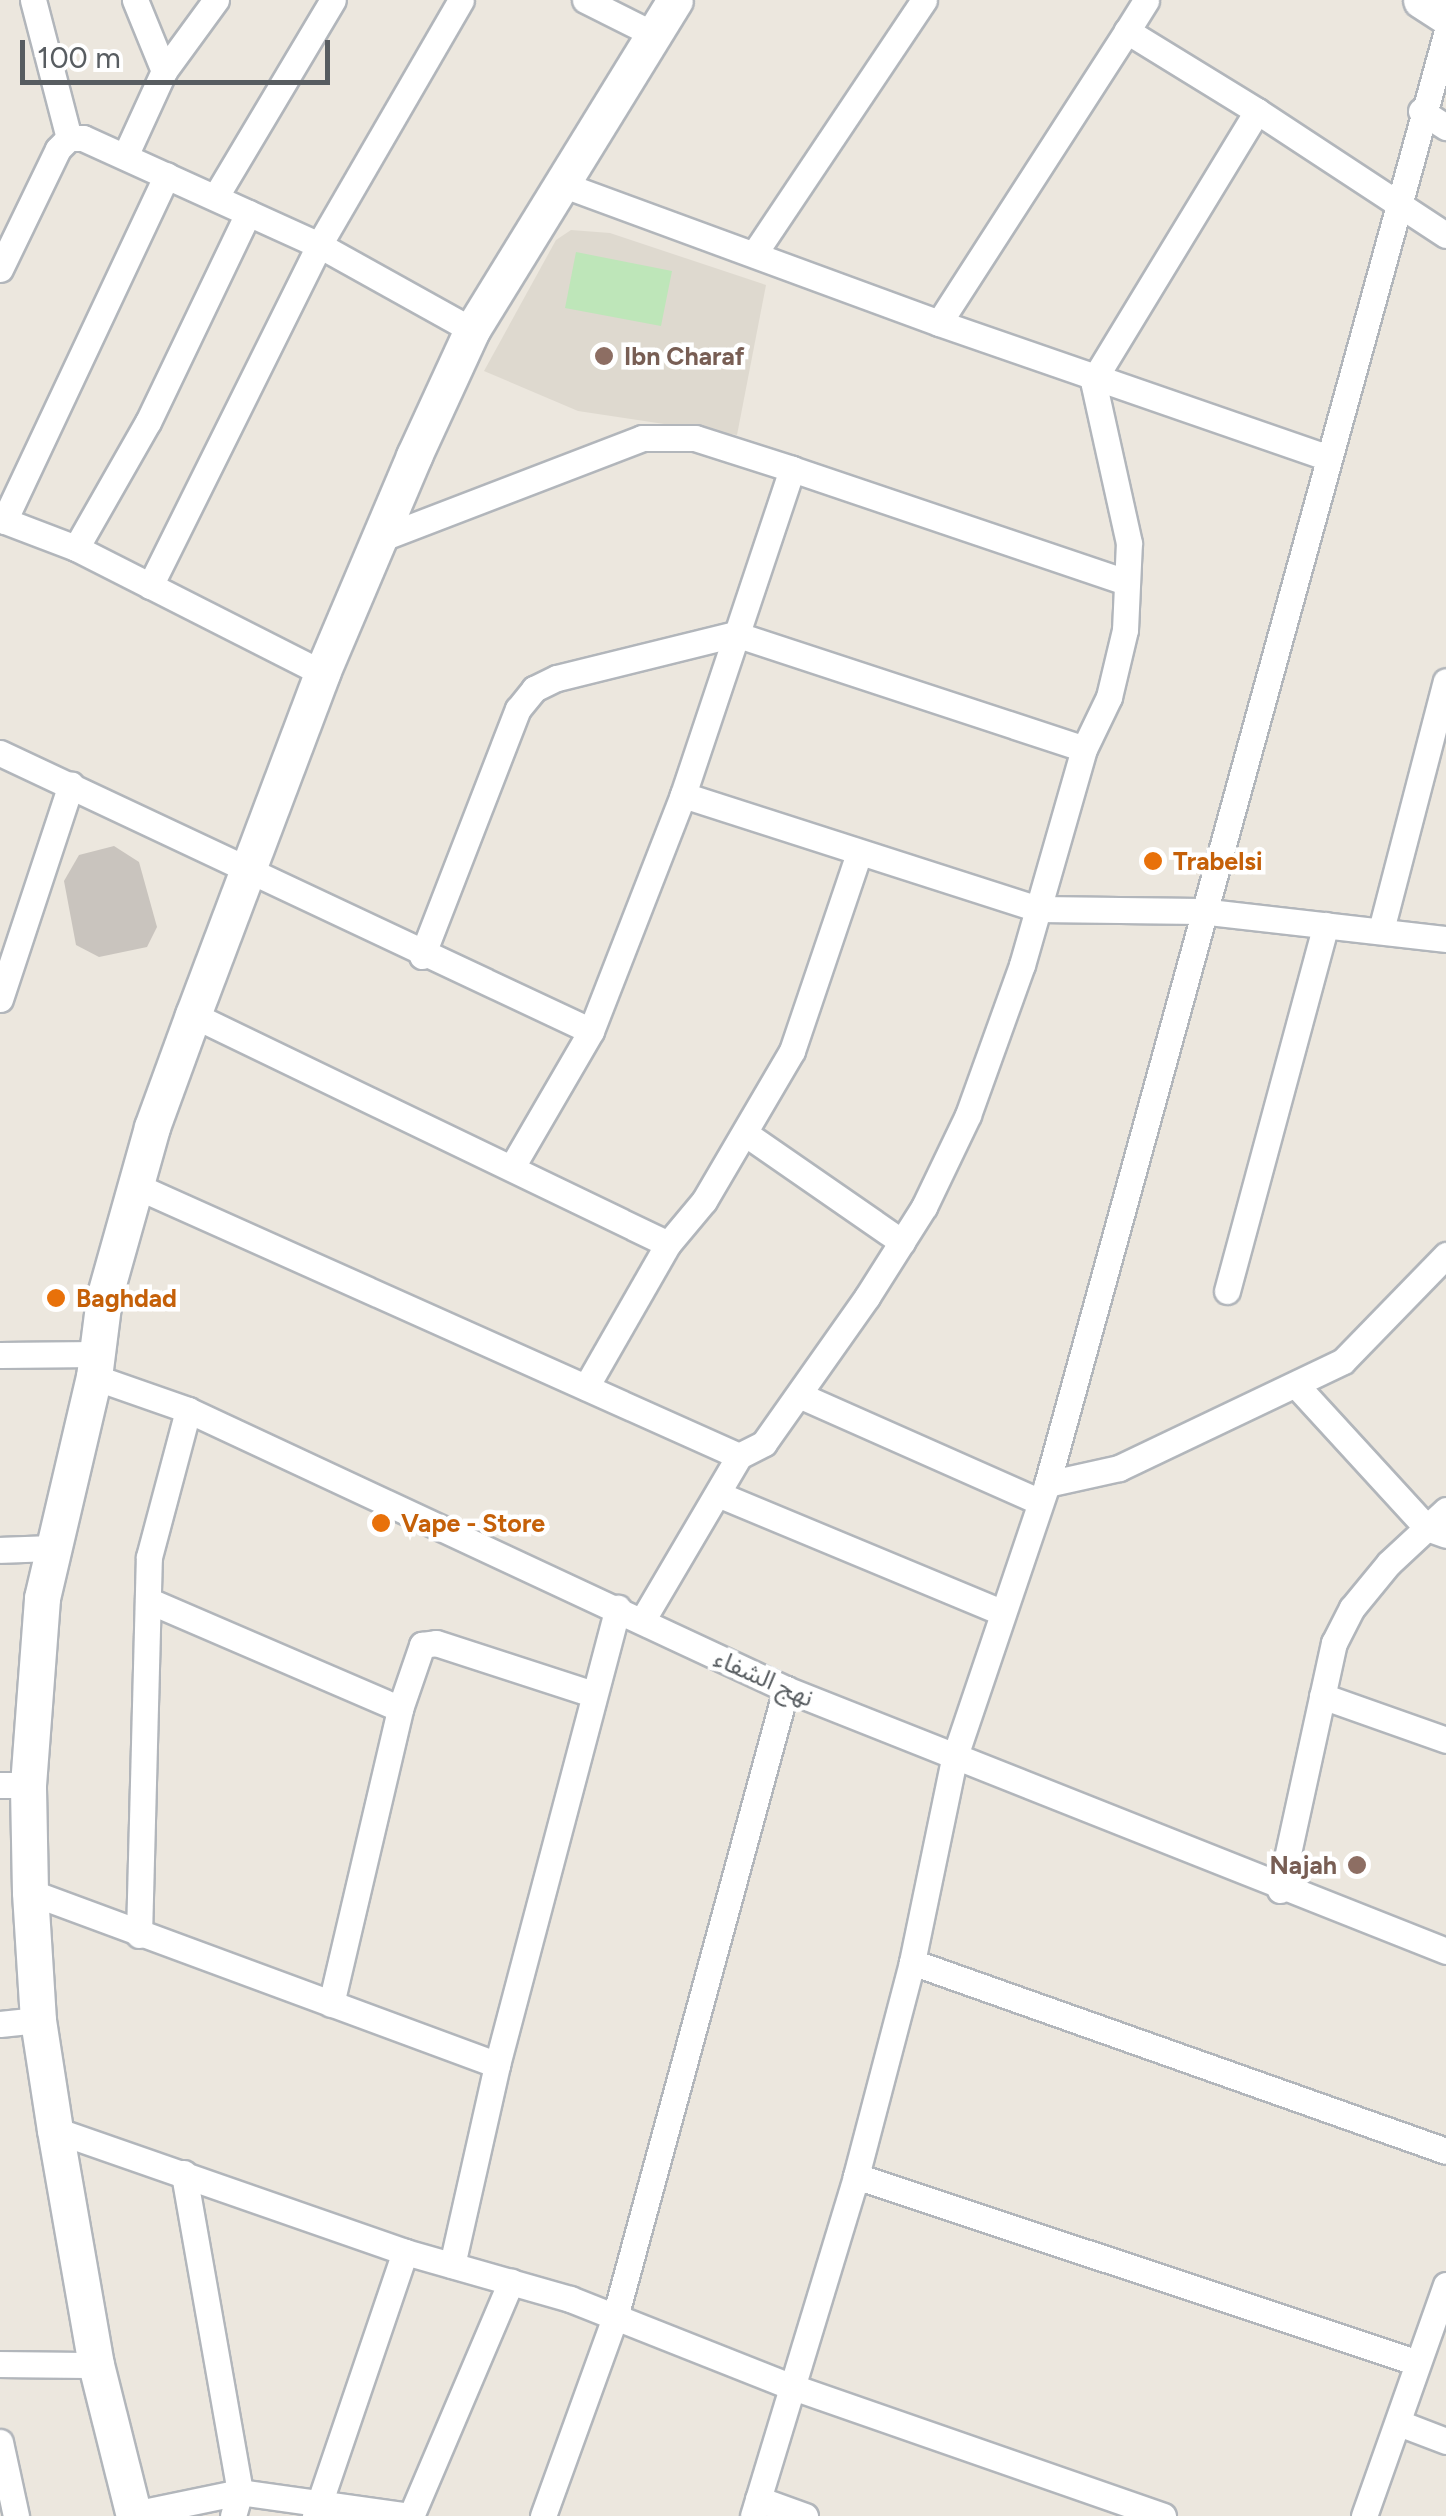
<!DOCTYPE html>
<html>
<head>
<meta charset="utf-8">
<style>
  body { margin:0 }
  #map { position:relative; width:1446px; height:2516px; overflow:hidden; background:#ece7de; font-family:Figtree,"Noto Sans Arabic",sans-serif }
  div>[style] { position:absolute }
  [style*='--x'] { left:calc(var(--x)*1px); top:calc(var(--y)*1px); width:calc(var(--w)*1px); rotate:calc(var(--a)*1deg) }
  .education>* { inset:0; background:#ded9cf }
  .green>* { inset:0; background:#bee6b9 }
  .building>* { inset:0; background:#c9c4be }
  .roads { filter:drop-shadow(2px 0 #b2b6bb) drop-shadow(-2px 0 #b2b6bb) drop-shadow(0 2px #b2b6bb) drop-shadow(0 -2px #b2b6bb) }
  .street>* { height:25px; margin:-12.5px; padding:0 12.5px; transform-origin:12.5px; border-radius:12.5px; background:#fff }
  .secondary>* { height:35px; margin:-17.5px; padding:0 17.5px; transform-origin:17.5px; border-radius:17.5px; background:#fff }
  .dots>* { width:28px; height:28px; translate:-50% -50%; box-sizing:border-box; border:5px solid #fff; border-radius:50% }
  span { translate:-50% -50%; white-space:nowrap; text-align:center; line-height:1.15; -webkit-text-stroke:9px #fff; paint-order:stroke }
  .education-label { font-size:25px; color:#785e54; font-weight:700 }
  .left { translate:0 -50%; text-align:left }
  .right { translate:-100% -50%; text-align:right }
  .food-label { font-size:25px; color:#c56008; font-weight:700 }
  .street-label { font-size:25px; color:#585d61 }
  .scale { position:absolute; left:20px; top:40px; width:310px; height:45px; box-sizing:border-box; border:5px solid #585d61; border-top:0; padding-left:12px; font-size:30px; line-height:35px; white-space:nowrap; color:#585d61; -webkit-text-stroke:8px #fff; paint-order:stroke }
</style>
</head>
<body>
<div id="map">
  <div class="education">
    <div style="clip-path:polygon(571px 230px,610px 233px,766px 285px,737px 435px,578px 411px,484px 371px,556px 240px)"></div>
  </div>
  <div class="green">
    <div style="clip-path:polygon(576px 252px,672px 271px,661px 326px,565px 308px)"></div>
  </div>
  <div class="building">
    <div style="clip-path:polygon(114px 846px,139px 862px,157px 927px,147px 947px,99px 957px,76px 945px,64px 881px,79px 855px)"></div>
  </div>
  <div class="roads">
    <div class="street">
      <div style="--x:33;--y:0;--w:143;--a:75.4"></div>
      <div style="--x:135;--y:0;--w:77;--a:67.8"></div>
      <div style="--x:585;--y:0;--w:76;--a:26.6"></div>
      <div style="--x:1127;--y:31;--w:36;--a:-58"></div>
      <div style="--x:1257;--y:111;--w:226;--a:33.3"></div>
      <div style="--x:1421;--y:111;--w:30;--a:33"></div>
      <div style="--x:126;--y:154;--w:91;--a:-65.4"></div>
      <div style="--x:164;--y:71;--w:88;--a:-53.8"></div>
      <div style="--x:216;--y:196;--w:228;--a:-59.2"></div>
      <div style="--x:756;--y:251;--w:302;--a:-56.2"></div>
      <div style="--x:0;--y:269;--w:133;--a:-64.2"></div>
      <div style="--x:58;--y:149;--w:16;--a:-45"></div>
      <div style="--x:69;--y:138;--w:14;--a:0"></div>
      <div style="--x:83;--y:138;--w:259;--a:24.4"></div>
      <div style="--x:319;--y:245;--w:175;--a:29.1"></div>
      <div style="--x:939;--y:323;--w:409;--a:19.1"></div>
      <div style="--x:792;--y:469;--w:353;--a:18.7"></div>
      <div style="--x:0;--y:519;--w:81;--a:20.9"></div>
      <div style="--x:76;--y:548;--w:276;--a:26.9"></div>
      <div style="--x:4;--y:521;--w:382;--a:-64.8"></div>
      <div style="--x:382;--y:538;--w:279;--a:-21"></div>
      <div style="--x:642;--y:438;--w:53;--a:0"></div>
      <div style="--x:695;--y:438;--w:102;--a:17.7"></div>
      <div style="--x:792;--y:469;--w:344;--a:108.5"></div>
      <div style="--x:683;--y:795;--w:374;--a:17.8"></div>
      <div style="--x:1039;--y:909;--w:161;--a:0.7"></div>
      <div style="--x:1200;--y:911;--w:248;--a:6.5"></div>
      <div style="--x:76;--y:548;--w:145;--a:-60.3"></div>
      <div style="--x:148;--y:422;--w:232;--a:-64.4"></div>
      <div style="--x:150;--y:586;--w:381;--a:-63.6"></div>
      <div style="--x:319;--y:245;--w:283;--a:-59.9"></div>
      <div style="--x:0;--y:753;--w:653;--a:25.19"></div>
      <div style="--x:1381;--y:930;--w:257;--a:-75.4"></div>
      <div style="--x:422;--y:956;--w:265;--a:-68.8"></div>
      <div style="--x:518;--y:709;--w:26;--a:-51"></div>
      <div style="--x:534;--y:689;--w:25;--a:-26"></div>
      <div style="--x:557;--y:678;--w:183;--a:-13.9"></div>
      <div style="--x:735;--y:634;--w:367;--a:18.2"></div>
      <div style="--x:0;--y:999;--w:226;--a:-71.7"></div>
      <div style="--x:193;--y:1015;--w:527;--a:25.74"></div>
      <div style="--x:668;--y:1244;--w:56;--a:-50.1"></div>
      <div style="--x:704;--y:1201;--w:174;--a:-59.6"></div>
      <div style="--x:792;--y:1051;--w:209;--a:-71.3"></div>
      <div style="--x:746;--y:1134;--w:190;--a:34.7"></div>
      <div style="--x:512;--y:1167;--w:157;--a:-59.8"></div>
      <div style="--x:591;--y:1031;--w:253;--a:-68.7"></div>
      <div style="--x:136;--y:1186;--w:661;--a:24.12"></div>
      <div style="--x:739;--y:1456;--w:28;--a:-27"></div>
      <div style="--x:764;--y:1443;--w:179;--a:-54.8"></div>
      <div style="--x:867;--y:1297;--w:107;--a:-57.7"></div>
      <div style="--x:924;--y:1207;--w:102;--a:-64.4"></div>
      <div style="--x:968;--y:1115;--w:159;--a:-70.2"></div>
      <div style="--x:1022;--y:965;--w:225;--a:-74"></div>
      <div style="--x:1084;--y:749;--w:58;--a:-64.3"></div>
      <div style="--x:1109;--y:697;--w:69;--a:-76.6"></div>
      <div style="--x:1125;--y:630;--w:87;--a:-87.4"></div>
      <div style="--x:1129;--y:543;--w:166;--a:-102.5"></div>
      <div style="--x:1093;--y:381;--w:316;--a:-58.7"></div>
      <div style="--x:1257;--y:111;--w:153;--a:-148.4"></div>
      <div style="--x:1127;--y:31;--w:347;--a:122.8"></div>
      <div style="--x:939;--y:323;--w:402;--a:-159.8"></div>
      <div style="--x:1227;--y:1291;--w:379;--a:-74.9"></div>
      <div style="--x:0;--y:1355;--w:97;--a:-0.6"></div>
      <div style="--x:94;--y:1377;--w:100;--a:19.3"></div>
      <div style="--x:188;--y:1410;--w:660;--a:25.01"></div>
      <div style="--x:786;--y:1689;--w:710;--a:21.65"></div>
      <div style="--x:1296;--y:1385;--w:194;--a:47.5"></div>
      <div style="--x:1427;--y:1528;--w:20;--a:20"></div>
      <div style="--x:586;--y:1387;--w:165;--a:-60.2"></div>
      <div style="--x:799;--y:1395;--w:264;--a:23.9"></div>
      <div style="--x:1047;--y:1484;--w:74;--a:-12.5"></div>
      <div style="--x:1119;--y:1468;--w:248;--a:-25.5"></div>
      <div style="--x:1343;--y:1361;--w:148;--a:-45.8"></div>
      <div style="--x:720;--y:1495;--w:302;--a:22.6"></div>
      <div style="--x:0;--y:1550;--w:53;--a:-2.2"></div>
      <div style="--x:152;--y:1602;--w:270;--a:23.3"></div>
      <div style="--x:642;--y:1621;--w:191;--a:-59.5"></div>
      <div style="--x:1322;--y:1696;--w:132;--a:19.5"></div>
      <div style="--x:0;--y:1785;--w:28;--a:0"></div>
      <div style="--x:1280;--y:1890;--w:253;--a:-77.7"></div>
      <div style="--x:1334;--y:1643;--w:39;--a:-63"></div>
      <div style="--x:1352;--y:1608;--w:58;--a:-50.6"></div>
      <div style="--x:1389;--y:1563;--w:78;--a:-42.9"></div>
      <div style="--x:30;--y:1892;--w:498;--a:20.3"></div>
      <div style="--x:139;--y:1935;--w:378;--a:-88.5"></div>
      <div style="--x:149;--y:1557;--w:152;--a:-75.1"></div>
      <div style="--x:912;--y:1962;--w:566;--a:19.49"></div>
      <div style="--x:331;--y:2004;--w:303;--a:-76.8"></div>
      <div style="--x:400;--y:1709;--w:68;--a:-71"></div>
      <div style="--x:422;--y:1645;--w:14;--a:-8"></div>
      <div style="--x:436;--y:1643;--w:165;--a:18"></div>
      <div style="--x:0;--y:2024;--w:38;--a:-6"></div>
      <div style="--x:55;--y:2130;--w:371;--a:19.2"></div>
      <div style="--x:405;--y:2252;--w:172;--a:15.9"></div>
      <div style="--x:570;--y:2299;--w:237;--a:21.6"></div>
      <div style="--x:790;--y:2386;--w:395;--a:19.2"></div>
      <div style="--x:856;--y:2176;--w:592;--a:18.4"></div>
      <div style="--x:452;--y:2265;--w:205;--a:-77.3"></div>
      <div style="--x:497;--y:2065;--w:473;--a:-75.2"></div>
      <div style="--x:0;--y:2364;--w:96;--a:0.6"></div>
      <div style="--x:1399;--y:2423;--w:50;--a:21"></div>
      <div style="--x:0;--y:2442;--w:76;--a:77.8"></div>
      <div style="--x:758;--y:2499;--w:50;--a:19.9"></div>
      <div style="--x:134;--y:2514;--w:108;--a:-11.7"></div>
      <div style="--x:240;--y:2492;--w:324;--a:-100"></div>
      <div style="--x:233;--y:2516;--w:25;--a:-74"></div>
      <div style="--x:240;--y:2492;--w:173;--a:8"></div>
      <div style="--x:315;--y:2516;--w:279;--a:-71.2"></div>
      <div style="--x:411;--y:2516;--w:255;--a:-66.9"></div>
      <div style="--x:543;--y:2516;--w:212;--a:-70.1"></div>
      <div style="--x:615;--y:2317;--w:651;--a:-74.77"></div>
      <div style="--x:753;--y:2516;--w:355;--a:-73.1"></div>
      <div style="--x:856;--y:2176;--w:221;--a:-75.3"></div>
      <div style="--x:912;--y:1962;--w:207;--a:-78.3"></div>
      <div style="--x:954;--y:1759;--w:290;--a:-71.3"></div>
      <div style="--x:1047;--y:1484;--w:1504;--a:-74.61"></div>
      <div style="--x:1364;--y:2516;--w:245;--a:-70.5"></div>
    </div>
    <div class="secondary">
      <div style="--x:1421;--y:0;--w:30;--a:33"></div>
      <div style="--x:134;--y:2516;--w:156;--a:-104.1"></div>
      <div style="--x:96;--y:2365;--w:239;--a:-99.9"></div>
      <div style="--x:55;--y:2130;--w:111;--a:-98.8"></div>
      <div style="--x:38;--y:2020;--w:128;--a:-93.6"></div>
      <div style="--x:30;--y:1892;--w:107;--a:-91.1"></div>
      <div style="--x:28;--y:1785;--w:188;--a:-85.7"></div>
      <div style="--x:42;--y:1598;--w:227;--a:-76.8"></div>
      <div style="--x:94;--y:1377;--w:80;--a:-82.8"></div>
      <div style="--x:104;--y:1298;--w:178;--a:-74.3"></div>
      <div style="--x:152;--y:1127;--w:119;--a:-69.9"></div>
      <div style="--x:193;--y:1015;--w:366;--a:-69.3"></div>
      <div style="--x:322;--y:673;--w:236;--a:-67"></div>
      <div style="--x:414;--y:456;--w:139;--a:-65.3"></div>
      <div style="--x:472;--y:330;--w:387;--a:-58.4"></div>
    </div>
  </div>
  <div class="dots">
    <div style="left:604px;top:356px;background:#8d6e63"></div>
    <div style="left:1153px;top:861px;background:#e8710a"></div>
    <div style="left:56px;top:1298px;background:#e8710a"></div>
    <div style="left:381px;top:1523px;background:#e8710a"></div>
    <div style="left:1357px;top:1865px;background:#8d6e63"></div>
  </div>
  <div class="education-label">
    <span class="left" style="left:624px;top:356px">Ibn Charaf</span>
    <span class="right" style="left:1337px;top:1865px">Najah</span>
  </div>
  <div class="food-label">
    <span class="left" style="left:1173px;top:861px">Trabelsi</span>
    <span class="left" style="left:76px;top:1298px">Baghdad</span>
    <span class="left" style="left:401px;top:1523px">Vape - Store</span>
  </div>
  <div class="street-label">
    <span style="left:764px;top:1678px;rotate:24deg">نهج الشفاء</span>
  </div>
  <div class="scale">100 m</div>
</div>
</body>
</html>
